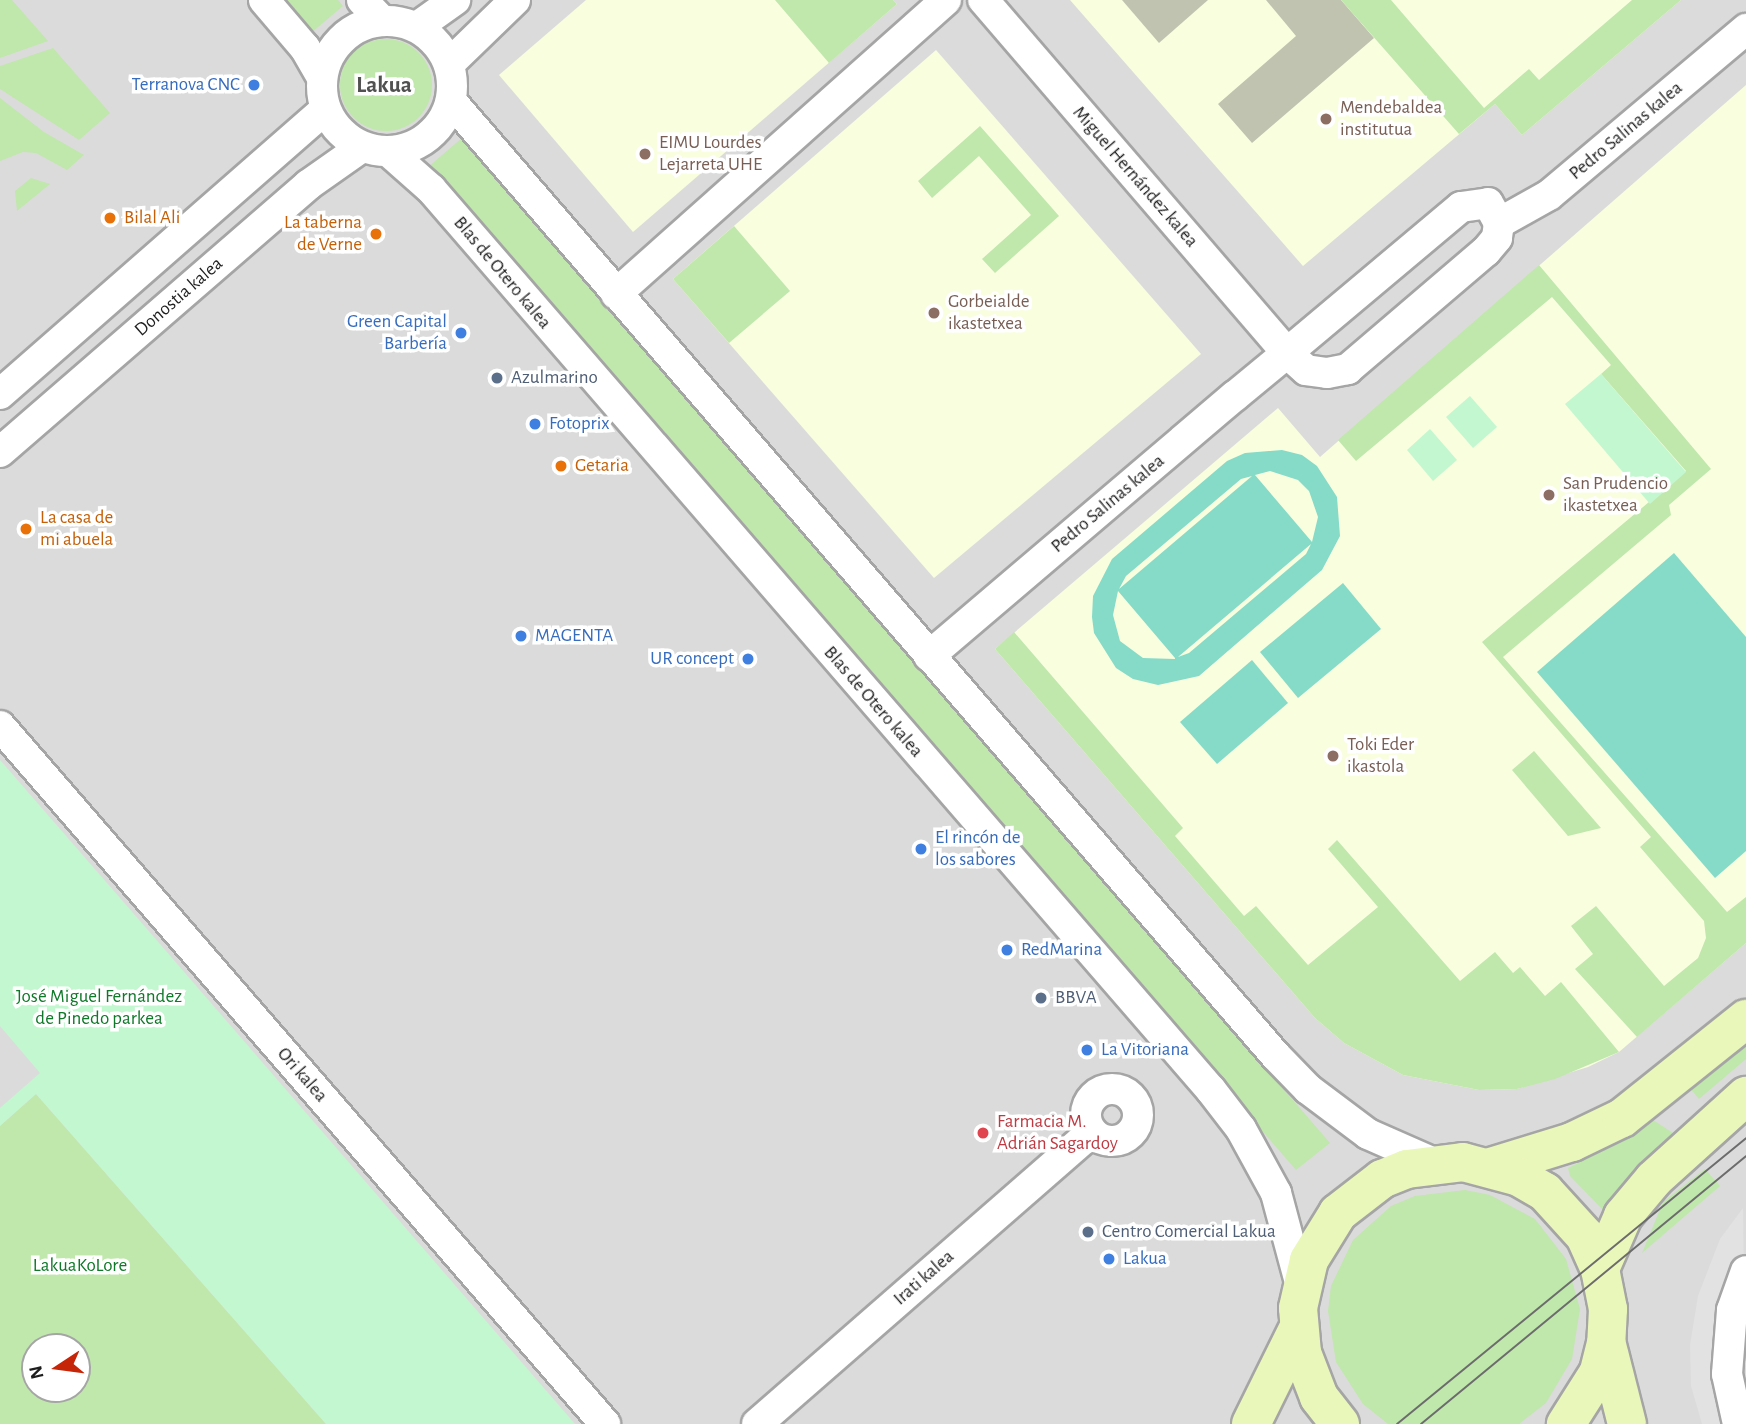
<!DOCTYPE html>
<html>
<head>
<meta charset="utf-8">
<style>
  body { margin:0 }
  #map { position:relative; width:1746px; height:1424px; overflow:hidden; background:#efede5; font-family:"Alegreya Sans",sans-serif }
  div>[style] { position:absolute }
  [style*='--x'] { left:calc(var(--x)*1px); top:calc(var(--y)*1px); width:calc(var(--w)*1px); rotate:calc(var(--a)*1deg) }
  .residential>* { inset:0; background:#dcdbdb }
  .education>* { inset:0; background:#f9fedf }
  .construction>* { inset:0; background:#c0c3b0 }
  .grass>* { inset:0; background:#c0e7ac }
  .round { border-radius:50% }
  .park>* { inset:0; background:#c3f7d0 }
  .pitch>* { inset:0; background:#85dbc8 }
  .parking>* { inset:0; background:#e2e2e2 }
  .roads { filter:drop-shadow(2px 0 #a5a5a5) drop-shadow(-2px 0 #a5a5a5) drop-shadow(0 2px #a5a5a5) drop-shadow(0 -2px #a5a5a5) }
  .street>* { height:30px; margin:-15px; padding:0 15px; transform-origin:15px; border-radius:15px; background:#fff }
  .street>.ring { margin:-15px; padding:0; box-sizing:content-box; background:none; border:30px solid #fff; border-radius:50% }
  .secondary>* { height:38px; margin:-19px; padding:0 19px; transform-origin:19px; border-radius:19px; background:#eaf7ba }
  .tram>* { height:2px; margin:-1px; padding:0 1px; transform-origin:1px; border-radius:1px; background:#6c6c6c }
  .dots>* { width:19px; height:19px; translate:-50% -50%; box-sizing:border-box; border:4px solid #fff; border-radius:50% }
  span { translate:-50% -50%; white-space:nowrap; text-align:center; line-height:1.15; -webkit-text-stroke:7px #fff; paint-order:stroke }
  .shop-label { font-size:19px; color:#366cbe }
  .right { translate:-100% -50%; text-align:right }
  .left { translate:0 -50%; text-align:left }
  .education-label { font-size:19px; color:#785e54 }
  .street-label { font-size:19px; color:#1e1e1e }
  .food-label { font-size:19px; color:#c56008 }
  .service-label { font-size:19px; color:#4e5e75 }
  .park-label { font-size:19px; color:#0f7929 }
  .health-label { font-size:19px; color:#be3a42 }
  .quarter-label { font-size:23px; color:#515151; font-weight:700 }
  .north { position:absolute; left:21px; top:1333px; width:70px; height:70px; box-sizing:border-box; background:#fff; border:2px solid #a5a5a5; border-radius:50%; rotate:257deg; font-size:19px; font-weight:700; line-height:28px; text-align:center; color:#1e1e1e }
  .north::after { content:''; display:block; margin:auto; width:24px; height:32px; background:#c62507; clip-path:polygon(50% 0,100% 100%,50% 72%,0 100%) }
</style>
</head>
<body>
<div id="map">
  <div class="residential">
    <div style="clip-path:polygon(evenodd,0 0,1746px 0,1746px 1424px,0 1424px,0 0,35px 1347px,77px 1347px,77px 1389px,35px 1389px,35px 1347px)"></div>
  </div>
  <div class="education">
    <div style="clip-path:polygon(586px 0,893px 0,897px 4px,633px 232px,499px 75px)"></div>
    <div style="clip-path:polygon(1070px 0,1681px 0,1522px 135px,1495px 104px,1303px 266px)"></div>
    <div style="clip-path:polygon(936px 50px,1201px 354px,934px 578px,673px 279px)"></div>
    <div style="clip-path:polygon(1746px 85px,1746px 943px,1619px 1052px,1588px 1067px,1517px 1089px,1479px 1090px,1403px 1075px,1344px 1043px,1315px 1018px,995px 649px,1278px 408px,1320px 457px)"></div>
  </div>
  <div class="construction">
    <div style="clip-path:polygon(1122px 0,1208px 0,1159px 43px)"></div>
    <div style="clip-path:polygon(1266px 0,1341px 0,1374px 38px,1252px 143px,1218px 104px,1296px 36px)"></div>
  </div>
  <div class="grass">
    <div style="clip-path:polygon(0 0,12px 0,48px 41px,0 58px)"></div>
    <div style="clip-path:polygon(283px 0,338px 0,343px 6px,311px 33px)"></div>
    <div style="clip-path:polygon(775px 0,893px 0,897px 4px,829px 63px)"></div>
    <div style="clip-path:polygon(1341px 0,1391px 0,1484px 108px,1529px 69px,1539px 80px,1632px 0,1681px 0,1522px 135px,1495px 104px,1459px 134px)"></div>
    <div class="round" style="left:340px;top:39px;width:92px;height:92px"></div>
    <div style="clip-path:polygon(53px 48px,110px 113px,79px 140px,0 89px,0 66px)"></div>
    <div style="clip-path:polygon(0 98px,44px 132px,84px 155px,67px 170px,36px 153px,23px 152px,0 161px)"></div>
    <div style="clip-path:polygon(980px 126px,1059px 216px,995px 273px,982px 259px,1031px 215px,979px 156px,932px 198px,918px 181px)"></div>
    <div style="clip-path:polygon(462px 138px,1330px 1143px,1296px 1170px,427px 168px)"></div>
    <div style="clip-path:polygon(31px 178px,50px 184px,17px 211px,15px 191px)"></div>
    <div style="clip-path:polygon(734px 226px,790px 291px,729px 343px,673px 279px)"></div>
    <div style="clip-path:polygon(1539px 265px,1711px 469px,1669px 505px,1671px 515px,1503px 657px,1727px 912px,1746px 897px,1746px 943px,1637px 1037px,1575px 969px,1593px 954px,1571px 926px,1596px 906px,1664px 986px,1698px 958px,1706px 938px,1704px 921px,1640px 847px,1651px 837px,1482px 642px,1686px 471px,1601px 374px,1611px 365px,1552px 297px,1356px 461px,1338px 440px)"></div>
    <div style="clip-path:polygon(1014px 632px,1183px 828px,1175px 836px,1244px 916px,1256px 906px,1308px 965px,1378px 907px,1328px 849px,1337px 840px,1460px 981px,1495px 952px,1513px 973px,1520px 967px,1545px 996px,1561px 982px,1619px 1052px,1555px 1079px,1517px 1089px,1479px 1090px,1403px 1075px,1344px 1043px,1315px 1018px,995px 649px)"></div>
    <div style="clip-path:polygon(1534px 751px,1601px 828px,1568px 836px,1512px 770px)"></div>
    <div style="clip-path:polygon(1746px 1036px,1746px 1059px,1699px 1099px,1688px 1086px)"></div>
    <div style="clip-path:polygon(evenodd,36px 1094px,326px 1424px,0 1424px,0 1126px,36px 1094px,35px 1347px,77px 1347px,77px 1389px,35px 1389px,35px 1347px)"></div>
    <div style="clip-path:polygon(1650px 1118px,1676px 1135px,1604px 1211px,1570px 1176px,1568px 1168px,1607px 1149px)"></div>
    <div style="clip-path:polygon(1705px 1169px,1720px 1186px,1642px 1253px,1663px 1202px)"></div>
    <div style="clip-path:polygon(1465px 1190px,1490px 1195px,1535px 1219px,1566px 1259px,1580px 1309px,1572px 1359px,1546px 1403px,1519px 1424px,1388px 1424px,1363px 1404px,1336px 1362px,1328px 1311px,1331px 1286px,1353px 1240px,1391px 1206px,1415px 1196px)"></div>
  </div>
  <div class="park">
    <div style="clip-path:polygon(1601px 374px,1686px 472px,1650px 504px,1565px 404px)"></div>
    <div style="clip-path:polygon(1470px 396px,1497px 427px,1473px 448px,1446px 417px)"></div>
    <div style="clip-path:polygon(1430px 429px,1457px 460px,1433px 481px,1407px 450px)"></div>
    <div style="clip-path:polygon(0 760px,153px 936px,575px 1424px,326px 1424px,36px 1094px,0 1126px,0 1108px,40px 1073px,0 1026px)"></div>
  </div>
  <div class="pitch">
    <div style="clip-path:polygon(evenodd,1282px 450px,1302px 455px,1317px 466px,1337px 497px,1340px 536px,1322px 570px,1199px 676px,1158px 685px,1133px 679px,1116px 668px,1094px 633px,1092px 617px,1093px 596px,1112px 559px,1227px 461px,1245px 453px,1282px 450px,1270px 471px,1298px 480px,1309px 491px,1318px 517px,1312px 542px,1255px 475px,1270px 471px,1282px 450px,1252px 476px,1119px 589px,1126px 576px,1241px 479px,1252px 476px,1282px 450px,1311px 544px,1306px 554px,1189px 653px,1178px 657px,1311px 544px,1282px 450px,1118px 591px,1175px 658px,1175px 659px,1143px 658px,1120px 641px,1113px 615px,1118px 591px)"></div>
    <div style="clip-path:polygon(1674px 553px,1746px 637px,1746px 851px,1715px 878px,1537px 672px)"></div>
    <div style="clip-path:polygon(1343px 583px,1381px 629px,1298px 698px,1260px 652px)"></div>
    <div style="clip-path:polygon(1252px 660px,1288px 703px,1217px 764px,1180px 722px)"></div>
  </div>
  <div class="parking">
    <div style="clip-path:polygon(1743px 1208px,1746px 1424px,1702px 1424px,1691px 1386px,1690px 1345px,1698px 1296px,1720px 1239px)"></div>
  </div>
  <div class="roads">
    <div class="street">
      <div style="--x:264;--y:0;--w:63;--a:49.5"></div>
      <div style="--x:305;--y:48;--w:34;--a:60"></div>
      <div style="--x:362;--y:0;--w:28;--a:46"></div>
      <div class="ring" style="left:322px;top:21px;width:100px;height:100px"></div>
      <div style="--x:417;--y:27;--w:47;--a:-35.4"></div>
      <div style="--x:449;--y:64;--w:92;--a:-44.1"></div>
      <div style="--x:451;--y:101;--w:1262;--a:49.18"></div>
      <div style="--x:1276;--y:1056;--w:46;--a:45.9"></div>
      <div style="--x:1308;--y:1089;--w:75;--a:36.9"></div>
      <div style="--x:1368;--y:1134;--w:72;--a:23.7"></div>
      <div style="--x:389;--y:152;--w:56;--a:41.4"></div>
      <div style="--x:431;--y:189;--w:1192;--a:49.12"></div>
      <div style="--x:1211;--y:1090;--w:49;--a:52.4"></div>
      <div style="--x:1241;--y:1129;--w:73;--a:61.3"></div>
      <div style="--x:1276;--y:1193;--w:96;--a:75"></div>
      <div style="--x:1499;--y:223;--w:57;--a:-29.2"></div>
      <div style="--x:1549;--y:195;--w:258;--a:-40.1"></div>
      <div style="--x:616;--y:294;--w:442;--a:-41.7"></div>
      <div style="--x:0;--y:394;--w:432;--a:-41.2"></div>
      <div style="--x:0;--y:452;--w:408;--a:-40.9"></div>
      <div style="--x:308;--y:185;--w:66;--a:-35.1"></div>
      <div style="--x:929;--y:656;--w:402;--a:-40.4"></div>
      <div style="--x:1235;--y:396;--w:67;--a:-39.6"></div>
      <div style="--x:1287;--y:353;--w:227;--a:-40"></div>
      <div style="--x:1461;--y:207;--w:27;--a:-8"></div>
      <div style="--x:1488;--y:203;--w:23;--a:61"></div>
      <div style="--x:1499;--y:223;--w:15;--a:98"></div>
      <div style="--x:1497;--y:238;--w:17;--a:130"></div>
      <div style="--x:1486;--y:251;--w:182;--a:139.5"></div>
      <div style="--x:1348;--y:369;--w:21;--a:169"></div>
      <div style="--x:1327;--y:373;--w:21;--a:-172"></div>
      <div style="--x:1306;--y:370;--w:25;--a:-138"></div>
      <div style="--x:1287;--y:353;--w:466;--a:-130.7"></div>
      <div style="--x:0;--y:726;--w:924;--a:49.08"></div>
      <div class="ring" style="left:1086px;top:1089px;width:22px;height:22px"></div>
      <div style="--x:757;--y:1424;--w:444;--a:-41.1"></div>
      <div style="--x:1738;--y:1424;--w:51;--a:-102.4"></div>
      <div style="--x:1727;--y:1374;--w:64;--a:-85.5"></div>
      <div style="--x:1732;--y:1310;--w:41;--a:-70.3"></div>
    </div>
    <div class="secondary">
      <div style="--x:1491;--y:1167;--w:85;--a:-17.2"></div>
      <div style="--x:1572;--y:1142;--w:55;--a:-25.6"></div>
      <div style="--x:1622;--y:1118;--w:159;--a:-38.6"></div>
      <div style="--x:1600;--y:1269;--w:58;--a:-66.5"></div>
      <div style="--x:1623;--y:1216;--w:48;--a:-50"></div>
      <div style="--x:1654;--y:1179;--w:124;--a:-42.1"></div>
      <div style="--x:1607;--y:1345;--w:81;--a:75.8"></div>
      <div style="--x:1251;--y:1424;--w:106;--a:-63.7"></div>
      <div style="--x:1340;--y:1424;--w:34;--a:-128"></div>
      <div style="--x:1319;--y:1397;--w:47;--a:-111.1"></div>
      <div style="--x:1302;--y:1353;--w:45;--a:-95.1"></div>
      <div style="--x:1298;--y:1308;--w:49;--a:-77.1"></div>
      <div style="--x:1309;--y:1260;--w:55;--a:-58.3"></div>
      <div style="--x:1338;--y:1213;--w:56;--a:-37.7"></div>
      <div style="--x:1382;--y:1179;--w:27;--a:-22"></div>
      <div style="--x:1407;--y:1169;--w:56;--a:-7.1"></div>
      <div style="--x:1463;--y:1162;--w:58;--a:15"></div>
      <div style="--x:1519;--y:1177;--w:30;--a:30"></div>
      <div style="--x:1545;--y:1192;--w:59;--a:47.7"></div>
      <div style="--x:1585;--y:1236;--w:36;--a:66"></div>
      <div style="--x:1600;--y:1269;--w:41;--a:78.7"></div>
      <div style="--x:1608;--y:1309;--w:34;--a:93"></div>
      <div style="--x:1606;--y:1343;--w:30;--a:104"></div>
      <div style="--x:1599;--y:1372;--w:62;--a:122.4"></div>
    </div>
  </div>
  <div class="tram">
    <div style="--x:1397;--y:1424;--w:451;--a:-39.3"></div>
    <div style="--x:1421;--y:1424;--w:421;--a:-39.5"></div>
  </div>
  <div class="dots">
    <div style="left:254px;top:85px;background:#3f7fe0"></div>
    <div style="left:1326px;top:119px;background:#8d6e63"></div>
    <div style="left:645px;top:154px;background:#8d6e63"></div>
    <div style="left:110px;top:218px;background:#e8710a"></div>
    <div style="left:376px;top:234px;background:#e8710a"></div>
    <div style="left:934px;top:313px;background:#8d6e63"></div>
    <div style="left:461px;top:333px;background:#3f7fe0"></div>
    <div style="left:497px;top:378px;background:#5c6f8a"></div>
    <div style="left:535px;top:424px;background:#3f7fe0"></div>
    <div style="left:561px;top:466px;background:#e8710a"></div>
    <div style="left:1549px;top:495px;background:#8d6e63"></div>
    <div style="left:26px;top:529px;background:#e8710a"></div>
    <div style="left:521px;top:636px;background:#3f7fe0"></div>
    <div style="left:748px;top:659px;background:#3f7fe0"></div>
    <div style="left:1333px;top:756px;background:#8d6e63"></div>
    <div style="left:921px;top:849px;background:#3f7fe0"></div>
    <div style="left:1007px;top:950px;background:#3f7fe0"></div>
    <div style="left:1041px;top:998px;background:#5c6f8a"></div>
    <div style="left:1087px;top:1050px;background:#3f7fe0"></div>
    <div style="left:983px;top:1133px;background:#e0444e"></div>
    <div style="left:1088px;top:1232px;background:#5c6f8a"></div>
    <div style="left:1109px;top:1259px;background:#3f7fe0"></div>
  </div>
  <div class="shop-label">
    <span class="right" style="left:240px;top:85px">Terranova CNC</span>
    <span class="right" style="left:447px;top:333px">Green Capital<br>Barbería</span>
    <span class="left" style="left:549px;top:424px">Fotoprix</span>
    <span class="left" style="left:535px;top:636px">MAGENTA</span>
    <span class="right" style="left:734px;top:659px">UR concept</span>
    <span class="left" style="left:935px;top:849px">El rincón de<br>los sabores</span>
    <span class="left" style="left:1021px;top:950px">RedMarina</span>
    <span class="left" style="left:1101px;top:1050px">La Vitoriana</span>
    <span class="left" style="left:1123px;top:1259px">Lakua</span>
  </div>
  <div class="education-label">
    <span class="left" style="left:1340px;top:119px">Mendebaldea<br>institutua</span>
    <span class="left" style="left:659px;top:154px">EIMU Lourdes<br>Lejarreta UHE</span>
    <span class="left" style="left:948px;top:313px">Gorbeialde<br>ikastetxea</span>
    <span class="left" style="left:1563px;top:495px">San Prudencio<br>ikastetxea</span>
    <span class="left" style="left:1347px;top:756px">Toki Eder<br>ikastola</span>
  </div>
  <div class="street-label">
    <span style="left:1626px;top:131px;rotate:-40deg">Pedro Salinas kalea</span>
    <span style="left:1135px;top:177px;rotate:49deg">Miguel Hernández kalea</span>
    <span style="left:502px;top:273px;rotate:50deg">Blas de Otero kalea</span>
    <span style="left:179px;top:297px;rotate:-41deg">Donostia kalea</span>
    <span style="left:1108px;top:504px;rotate:-40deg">Pedro Salinas kalea</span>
    <span style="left:873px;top:702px;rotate:49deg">Blas de Otero kalea</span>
    <span style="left:302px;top:1075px;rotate:49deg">Ori kalea</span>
    <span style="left:924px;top:1278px;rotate:-41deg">Irati kalea</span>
  </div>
  <div class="food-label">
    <span class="left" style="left:124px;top:218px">Bilal Ali</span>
    <span class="right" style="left:362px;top:234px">La taberna<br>de Verne</span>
    <span class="left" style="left:575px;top:466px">Getaria</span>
    <span class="left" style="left:40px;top:529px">La casa de<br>mi abuela</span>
  </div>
  <div class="service-label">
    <span class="left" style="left:511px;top:378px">Azulmarino</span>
    <span class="left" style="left:1055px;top:998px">BBVA</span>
    <span class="left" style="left:1102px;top:1232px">Centro Comercial Lakua</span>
  </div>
  <div class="park-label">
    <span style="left:99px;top:1008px">José Miguel Fernández<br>de Pinedo parkea</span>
    <span style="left:80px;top:1266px">LakuaKoLore</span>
  </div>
  <div class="health-label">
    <span class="left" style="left:997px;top:1133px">Farmacia M.<br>Adrián Sagardoy</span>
  </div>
  <div class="quarter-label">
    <span style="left:384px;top:86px">Lakua</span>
  </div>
  <div class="north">N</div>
</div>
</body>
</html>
